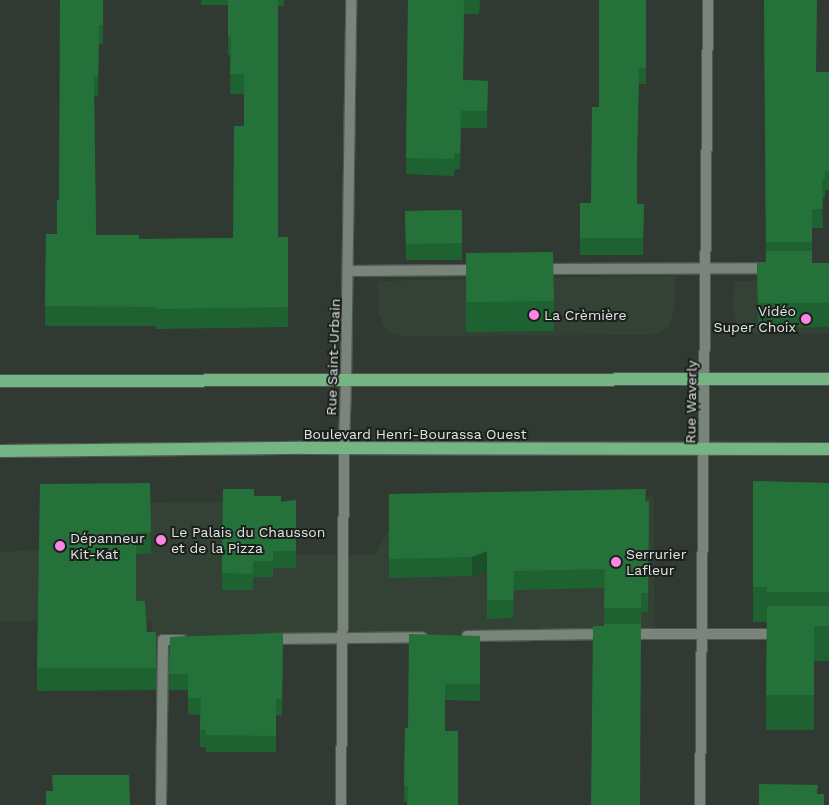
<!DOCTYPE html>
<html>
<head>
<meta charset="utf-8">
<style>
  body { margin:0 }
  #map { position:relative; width:829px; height:805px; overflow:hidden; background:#313a32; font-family:"Work Sans",sans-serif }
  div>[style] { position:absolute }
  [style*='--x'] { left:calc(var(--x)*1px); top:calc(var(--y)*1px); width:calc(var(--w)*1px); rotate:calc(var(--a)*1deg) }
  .built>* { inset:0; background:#334235 }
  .roads { filter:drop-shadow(1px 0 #515852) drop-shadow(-1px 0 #515852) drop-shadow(0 1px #515852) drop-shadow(0 -1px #515852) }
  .service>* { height:10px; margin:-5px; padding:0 5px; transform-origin:5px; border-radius:5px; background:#79847b }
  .minor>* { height:10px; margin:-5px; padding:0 5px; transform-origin:5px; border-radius:5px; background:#79847b }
  .primary>* { height:12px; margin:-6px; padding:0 6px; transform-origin:6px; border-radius:6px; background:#75b583 }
  .wall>* { inset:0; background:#1f6232 }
  .shaded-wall>* { inset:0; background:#195029 }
  .building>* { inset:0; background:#24723a }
  .dots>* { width:14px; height:14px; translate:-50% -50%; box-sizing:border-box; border:2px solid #1c201c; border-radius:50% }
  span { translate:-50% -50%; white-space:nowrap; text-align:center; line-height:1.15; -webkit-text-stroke:4px #1c201c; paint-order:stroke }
  .poi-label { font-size:14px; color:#e0e6e1 }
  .right { translate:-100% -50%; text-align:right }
  .left { translate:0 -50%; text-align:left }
  .street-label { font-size:14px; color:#e0e6e1 }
</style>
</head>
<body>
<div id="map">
  <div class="built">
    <div style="clip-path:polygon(675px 276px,675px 306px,669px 326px,657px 334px,649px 335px,402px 336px,392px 334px,385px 328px,378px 312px,378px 281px)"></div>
    <div style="clip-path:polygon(734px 281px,829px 281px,829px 334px,754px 334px,743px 330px,737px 324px,733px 312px)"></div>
    <div style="clip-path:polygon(654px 496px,655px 639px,153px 645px,151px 621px,0 621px,0 552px,38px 550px,42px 504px,287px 501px,290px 555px,375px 555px,405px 501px)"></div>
  </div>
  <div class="roads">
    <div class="service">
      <div style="--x:540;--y:269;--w:231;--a:-0.2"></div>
      <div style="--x:349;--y:271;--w:129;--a:-0.4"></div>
      <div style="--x:344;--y:448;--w:68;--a:-88.3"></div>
      <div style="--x:627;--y:634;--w:153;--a:0"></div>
      <div style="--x:467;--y:636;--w:138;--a:-0.8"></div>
      <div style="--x:269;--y:639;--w:153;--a:-0.7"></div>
      <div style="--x:161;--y:805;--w:165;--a:-89.3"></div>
      <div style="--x:163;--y:640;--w:19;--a:0"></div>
    </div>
    <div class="minor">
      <div style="--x:346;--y:380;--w:380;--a:-89.2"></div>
      <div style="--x:341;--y:805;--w:357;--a:-89.5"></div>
      <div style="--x:700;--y:805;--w:805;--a:-89.43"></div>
    </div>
    <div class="primary">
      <div style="--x:0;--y:381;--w:829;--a:-0.14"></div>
      <div style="--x:0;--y:451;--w:306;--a:-0.6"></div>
      <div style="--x:306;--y:448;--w:523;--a:0.11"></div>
    </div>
  </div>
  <div class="wall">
    <div style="clip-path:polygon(103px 0,103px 44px,99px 44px,98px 96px,94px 95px,96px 235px,139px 239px,233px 238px,244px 126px,244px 94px,230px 94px,231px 55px,228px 55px,228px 5px,201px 5px,201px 0,284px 0,284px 6px,278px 6px,278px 237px,288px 237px,288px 327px,156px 329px,156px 326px,45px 326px,46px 234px,57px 234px,59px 200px)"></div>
    <div style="clip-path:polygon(408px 0,480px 0,479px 14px,464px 14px,463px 80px,488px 81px,487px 128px,461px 128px,460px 169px,454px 170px,454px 176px,406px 174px)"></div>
    <div style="clip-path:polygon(646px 0,646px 84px,639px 84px,637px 166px,637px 204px,644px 204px,643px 255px,580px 255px,580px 203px,591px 203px,599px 107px)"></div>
    <div style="clip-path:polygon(764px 0,816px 72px,829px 72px,829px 190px,825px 190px,825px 198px,822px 198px,823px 228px,812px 228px,812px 263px,829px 263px,829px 327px,758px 327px,757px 263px,766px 263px)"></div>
    <div style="clip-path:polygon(462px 210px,462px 260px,406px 260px,405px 211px)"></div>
    <div style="clip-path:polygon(466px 253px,554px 301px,554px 331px,466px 332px)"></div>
    <div style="clip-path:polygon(753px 481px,829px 483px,829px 661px,814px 661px,814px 730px,766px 730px,767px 622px,753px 622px)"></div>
    <div style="clip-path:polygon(150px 483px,151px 554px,136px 554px,136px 601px,147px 632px,156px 632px,156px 690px,37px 691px,37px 668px)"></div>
    <div style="clip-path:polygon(223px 489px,281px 502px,296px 500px,296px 568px,273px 568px,273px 577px,253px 577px,253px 590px,222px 590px)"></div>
    <div style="clip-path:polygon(389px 494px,649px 501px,648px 612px,641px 612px,641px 627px,604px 626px,605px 588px,514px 590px,513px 618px,487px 619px,487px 570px,472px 576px,389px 578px)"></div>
    <div style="clip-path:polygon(283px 633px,282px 716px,276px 715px,276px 752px,206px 752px,206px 747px,200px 747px,200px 715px,188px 714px,188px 690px,169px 690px,170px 637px)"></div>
    <div style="clip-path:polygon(480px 636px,480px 701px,445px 700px,407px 802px,404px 802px,405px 728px,408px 728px)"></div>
  </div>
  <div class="shaded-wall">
    <div style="clip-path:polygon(487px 551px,487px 570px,472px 576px,472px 557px)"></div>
  </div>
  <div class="building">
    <div style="clip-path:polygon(60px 0,103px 0,103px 25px,99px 25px,98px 76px,94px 76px,96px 235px,139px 235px,139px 239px,233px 238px,234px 126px,244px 126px,244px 74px,230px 74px,231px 36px,228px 36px,228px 0,278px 0,278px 237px,288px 237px,288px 307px,156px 309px,156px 307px,45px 306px,46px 234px,57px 234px,57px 200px,59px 200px)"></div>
    <div style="clip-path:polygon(408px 0,464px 0,463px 80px,488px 81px,487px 111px,461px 111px,460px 153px,454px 153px,454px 159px,406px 158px)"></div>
    <div style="clip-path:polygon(599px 0,646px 0,646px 68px,639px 68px,637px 149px,637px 204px,644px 204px,643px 238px,580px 238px,580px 203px,591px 203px,592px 107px,599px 107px)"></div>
    <div style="clip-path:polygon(764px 0,817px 0,816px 72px,829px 72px,829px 171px,825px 171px,825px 179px,822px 179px,823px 209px,812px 209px,812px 242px,766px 242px)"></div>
    <div style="clip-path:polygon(462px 210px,462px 243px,406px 244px,405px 211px)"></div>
    <div style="clip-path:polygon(766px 251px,812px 251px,812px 263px,829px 263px,829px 303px,758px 303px,757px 263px,766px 263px)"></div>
    <div style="clip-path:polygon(553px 252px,554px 301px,466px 302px,466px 253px)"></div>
    <div style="clip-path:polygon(753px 481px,829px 483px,829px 592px,767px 592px,767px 587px,753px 587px)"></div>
    <div style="clip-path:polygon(150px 483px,151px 532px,136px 532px,136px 601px,145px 601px,147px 632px,156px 632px,156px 668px,37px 668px,40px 484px)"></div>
    <div style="clip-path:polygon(223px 489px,254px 489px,254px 496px,281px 496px,281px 502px,296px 500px,296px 551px,273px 551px,273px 561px,253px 561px,253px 574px,222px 573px)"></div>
    <div style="clip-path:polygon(646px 489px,645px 502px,649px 501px,648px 593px,641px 593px,641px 608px,604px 608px,605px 569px,514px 571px,513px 600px,487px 600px,487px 551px,472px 557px,389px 559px,389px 494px)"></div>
    <div style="clip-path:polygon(767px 606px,829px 606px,829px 626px,814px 626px,814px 695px,766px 695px)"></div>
    <div style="clip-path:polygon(604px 624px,641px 624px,640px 805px,591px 805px,593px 626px,604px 626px)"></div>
    <div style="clip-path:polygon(283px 633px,282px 699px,276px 699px,276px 736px,206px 735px,206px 730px,200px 730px,201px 698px,188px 698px,188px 674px,169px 674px,170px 637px)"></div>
    <div style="clip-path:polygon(409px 634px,480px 636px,480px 684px,445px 684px,445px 731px,458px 731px,458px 805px,407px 805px,408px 786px,404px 786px,405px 728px,408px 728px)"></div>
    <div style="clip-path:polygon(52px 775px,129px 775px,130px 805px,46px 805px,46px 791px,53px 791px)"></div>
    <div style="clip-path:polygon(759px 784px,818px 785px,817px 794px,824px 794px,824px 805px,759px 805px)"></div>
  </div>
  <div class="dots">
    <div style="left:534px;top:315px;background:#fc86e4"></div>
    <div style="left:806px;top:319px;background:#fc86e4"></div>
    <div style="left:161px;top:540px;background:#fc86e4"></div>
    <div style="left:60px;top:546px;background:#fc86e4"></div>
    <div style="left:616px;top:562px;background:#fc86e4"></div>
  </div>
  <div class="poi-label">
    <span class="right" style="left:796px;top:319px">Vidéo<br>Super Choix</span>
    <span class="left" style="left:544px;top:315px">La Crèmière</span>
    <span class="left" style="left:171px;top:540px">Le Palais du Chausson<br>et de la Pizza</span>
    <span class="left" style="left:70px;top:546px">Dépanneur<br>Kit-Kat</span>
    <span class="left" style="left:626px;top:562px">Serrurier<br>Lafleur</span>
  </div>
  <div class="street-label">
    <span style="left:333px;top:357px;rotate:-88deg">Rue Saint-Urbain</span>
    <span style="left:691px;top:402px;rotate:-89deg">Rue Waverly</span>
    <span style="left:415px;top:434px">Boulevard Henri-Bourassa Ouest</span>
  </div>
</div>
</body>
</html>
